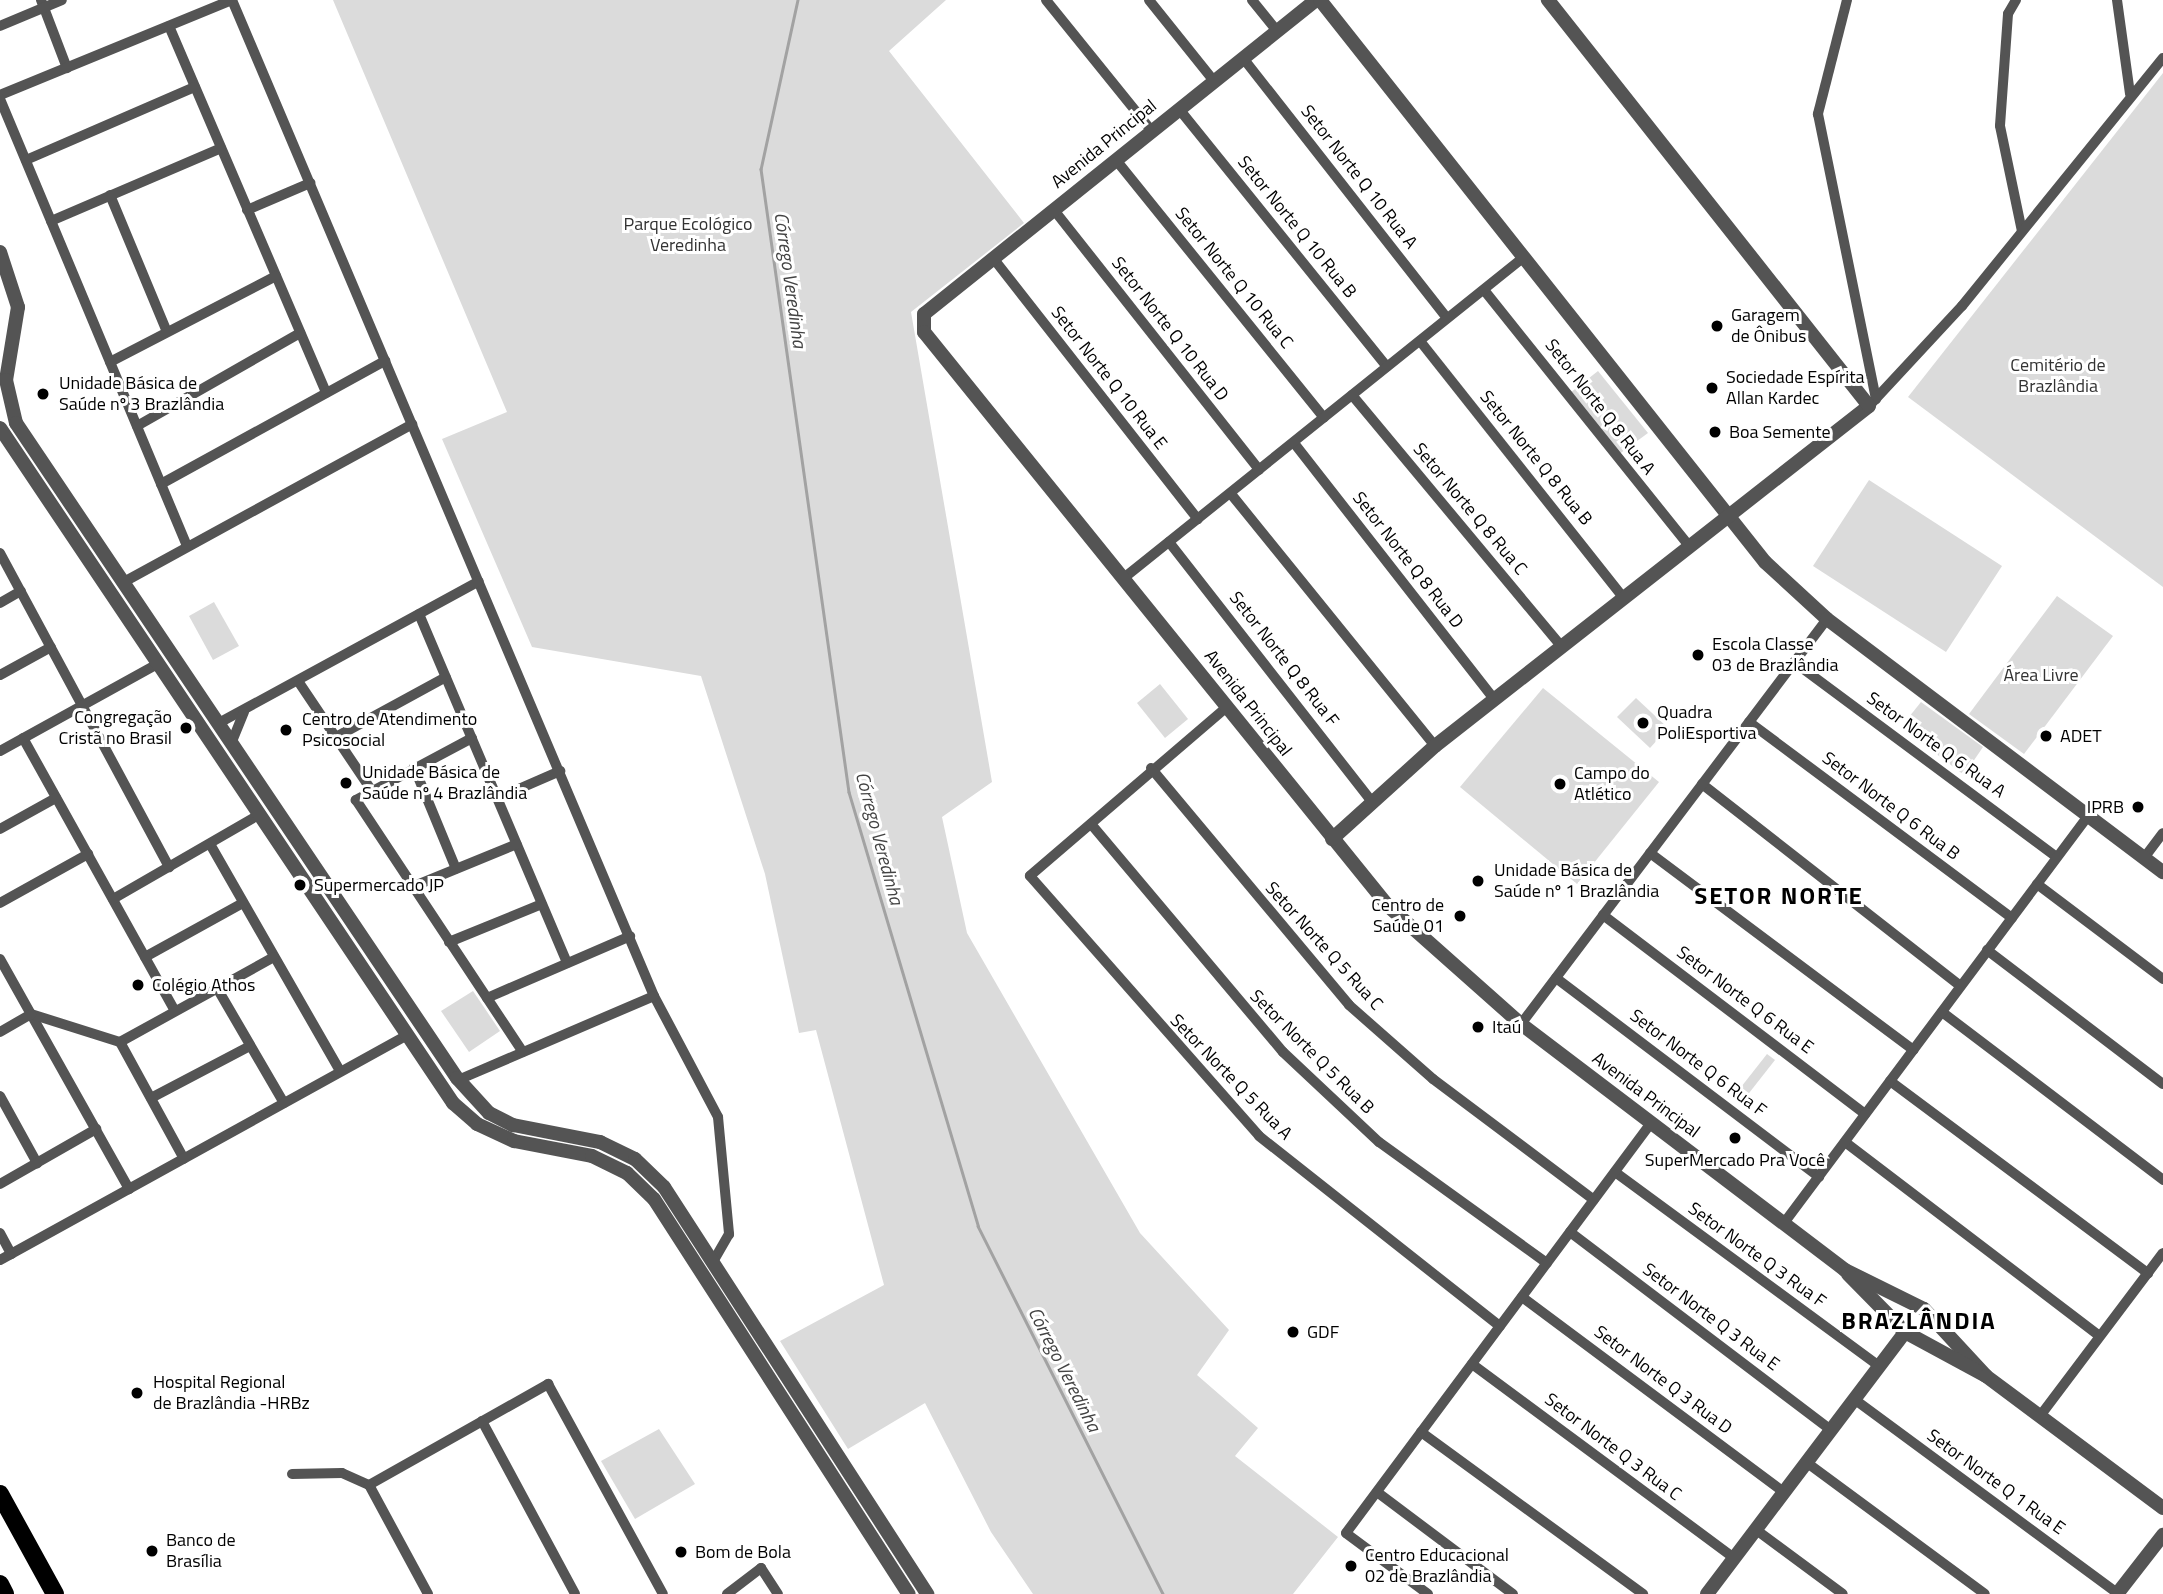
<!DOCTYPE html>
<html>
<head>
<meta charset="utf-8">
<style>
  body { margin:0 }
  #map { position:relative; width:2163px; height:1594px; overflow:hidden; background:#fff; font-family:"Titillium Web",sans-serif }
  div>[style] { position:absolute }
  [style*='--x'] { left:calc(var(--x)*1px); top:calc(var(--y)*1px); width:calc(var(--w)*1px); rotate:calc(var(--a)*1deg) }
  .green>* { inset:0; background:#dbdbdb }
  .stream>* { height:2.5px; margin:-1.25px; padding:0 1.25px; transform-origin:1.25px; border-radius:1.25px; background:#a2a2a2 }
  .minor>* { height:10px; margin:-5px; padding:0 5px; transform-origin:5px; border-radius:5px; background:#545454 }
  .tertiary>* { height:14px; margin:-7px; padding:0 7px; transform-origin:7px; border-radius:7px; background:#545454 }
  .trunk>* { height:18px; margin:-9px; padding:0 9px; transform-origin:9px; border-radius:9px; background:#000 }
  .dots>* { width:19px; height:19px; translate:-50% -50%; box-sizing:border-box; border:4px solid #fff; border-radius:50% }
  span { translate:-50% -50%; white-space:nowrap; text-align:center; line-height:1.15; -webkit-text-stroke:6px #fff; paint-order:stroke }
  .street-label { font-size:18px; color:#000 }
  .park-label { font-size:18px; color:#323232 }
  .poi-label { font-size:18px; color:#000 }
  .left { translate:0 -50%; text-align:left }
  .right { translate:-100% -50%; text-align:right }
  .water-label { font-size:19px; color:#434343; font-style:italic }
  .district-label { font-size:24px; color:#000; font-weight:700; letter-spacing:2px }
</style>
</head>
<body>
<div id="map">
  <div class="green">
    <div style="clip-path:polygon(333px 0,946px 0,889px 51px,1024px 223px,911px 312px,992px 782px,942px 817px,967px 933px,1140px 1233px,1229px 1330px,1197px 1375px,1258px 1428px,1235px 1456px,1338px 1537px,1293px 1594px,1033px 1594px,991px 1532px,925px 1403px,848px 1449px,780px 1341px,884px 1285px,816px 1030px,799px 1033px,765px 874px,701px 676px,532px 647px,442px 439px,507px 412px)"></div>
    <div style="clip-path:polygon(2163px 73px,2163px 587px,1908px 397px)"></div>
    <div style="clip-path:polygon(1598px 371px,1648px 433px,1618px 455px,1570px 393px)"></div>
    <div style="clip-path:polygon(1869px 480px,2002px 566px,1946px 652px,1813px 566px)"></div>
    <div style="clip-path:polygon(2057px 596px,2113px 636px,2024px 754px,1969px 714px)"></div>
    <div style="clip-path:polygon(214px 602px,239px 646px,213px 660px,189px 616px)"></div>
    <div style="clip-path:polygon(1160px 684px,1188px 719px,1165px 738px,1137px 703px)"></div>
    <div style="clip-path:polygon(1543px 688px,1659px 782px,1577px 884px,1460px 787px)"></div>
    <div style="clip-path:polygon(1636px 698px,1668px 728px,1650px 748px,1617px 717px)"></div>
    <div style="clip-path:polygon(1921px 702px,1983px 747px,1964px 775px,1901px 727px)"></div>
    <div style="clip-path:polygon(473px 991px,500px 1031px,469px 1052px,441px 1011px)"></div>
    <div style="clip-path:polygon(1767px 1054px,1775px 1060px,1742px 1102px,1734px 1096px)"></div>
    <div style="clip-path:polygon(659px 1429px,695px 1484px,635px 1519px,601px 1461px)"></div>
  </div>
  <div class="stream">
    <div style="--x:798;--y:0;--w:173;--a:102.3"></div>
    <div style="--x:761;--y:169;--w:629;--a:81.96"></div>
    <div style="--x:849;--y:792;--w:453;--a:73.4"></div>
    <div style="--x:978;--y:1226;--w:412;--a:63.3"></div>
  </div>
  <div class="minor">
    <div style="--x:41;--y:0;--w:73;--a:69.1"></div>
    <div style="--x:232;--y:0;--w:1082;--a:67.04"></div>
    <div style="--x:654;--y:996;--w:137;--a:62.1"></div>
    <div style="--x:718;--y:1117;--w:118;--a:84.6"></div>
    <div style="--x:729;--y:1234;--w:34;--a:120"></div>
    <div style="--x:1046;--y:0;--w:167;--a:51.1"></div>
    <div style="--x:1149;--y:0;--w:104;--a:51.3"></div>
    <div style="--x:1252;--y:0;--w:40;--a:51"></div>
    <div style="--x:1847;--y:0;--w:118;--a:104.3"></div>
    <div style="--x:1818;--y:114;--w:291;--a:78.5"></div>
    <div style="--x:2016;--y:0;--w:16;--a:120"></div>
    <div style="--x:2008;--y:14;--w:112;--a:94.1"></div>
    <div style="--x:2000;--y:126;--w:107;--a:78.2"></div>
    <div style="--x:2117;--y:0;--w:95;--a:82.1"></div>
    <div style="--x:0;--y:26;--w:67;--a:-22.8"></div>
    <div style="--x:169;--y:26;--w:399;--a:66.8"></div>
    <div style="--x:1243;--y:58;--w:330;--a:51.9"></div>
    <div style="--x:0;--y:95;--w:251;--a:-22.3"></div>
    <div style="--x:0;--y:99;--w:485;--a:67.3"></div>
    <div style="--x:1179;--y:109;--w:331;--a:51.1"></div>
    <div style="--x:26;--y:160;--w:184;--a:-23.4"></div>
    <div style="--x:1116;--y:160;--w:331;--a:51.1"></div>
    <div style="--x:110;--y:195;--w:148;--a:67.4"></div>
    <div style="--x:247;--y:210;--w:69;--a:-23.2"></div>
    <div style="--x:1054;--y:210;--w:331;--a:51.7"></div>
    <div style="--x:51;--y:221;--w:185;--a:-23.2"></div>
    <div style="--x:993;--y:258;--w:332;--a:51.9"></div>
    <div style="--x:1484;--y:290;--w:327;--a:51.3"></div>
    <div style="--x:1420;--y:341;--w:328;--a:51.6"></div>
    <div style="--x:110;--y:362;--w:187;--a:-27.4"></div>
    <div style="--x:1352;--y:395;--w:327;--a:50.2"></div>
    <div style="--x:1869;--y:406;--w:137;--a:-47.1"></div>
    <div style="--x:1962;--y:306;--w:319;--a:-51"></div>
    <div style="--x:137;--y:426;--w:188;--a:-29.7"></div>
    <div style="--x:1294;--y:443;--w:325;--a:52"></div>
    <div style="--x:161;--y:484;--w:256;--a:-28.8"></div>
    <div style="--x:1231;--y:494;--w:324;--a:51"></div>
    <div style="--x:1169;--y:542;--w:326;--a:52"></div>
    <div style="--x:0;--y:553;--w:357;--a:61.7"></div>
    <div style="--x:1125;--y:577;--w:511;--a:-38.73"></div>
    <div style="--x:122;--y:583;--w:331;--a:-28.7"></div>
    <div style="--x:0;--y:603;--w:24;--a:-30"></div>
    <div style="--x:419;--y:614;--w:379;--a:67"></div>
    <div style="--x:1794;--y:662;--w:327;--a:36.6"></div>
    <div style="--x:0;--y:675;--w:58;--a:-28.8"></div>
    <div style="--x:298;--y:681;--w:129;--a:56.1"></div>
    <div style="--x:1228;--y:706;--w:261;--a:139.4"></div>
    <div style="--x:1030;--y:876;--w:346;--a:48.6"></div>
    <div style="--x:1259;--y:1136;--w:307;--a:38.3"></div>
    <div style="--x:1749;--y:722;--w:328;--a:36.7"></div>
    <div style="--x:217;--y:724;--w:298;--a:-28.6"></div>
    <div style="--x:336;--y:737;--w:125;--a:-28.6"></div>
    <div style="--x:23;--y:738;--w:312;--a:60.9"></div>
    <div style="--x:472;--y:738;--w:132;--a:151.9"></div>
    <div style="--x:356;--y:800;--w:302;--a:56.5"></div>
    <div style="--x:231;--y:744;--w:35;--a:-68"></div>
    <div style="--x:0;--y:751;--w:178;--a:-28.9"></div>
    <div style="--x:414;--y:767;--w:110;--a:67.6"></div>
    <div style="--x:1151;--y:768;--w:309;--a:50.1"></div>
    <div style="--x:1349;--y:1005;--w:112;--a:41.4"></div>
    <div style="--x:1433;--y:1079;--w:201;--a:36.9"></div>
    <div style="--x:1702;--y:784;--w:328;--a:38"></div>
    <div style="--x:498;--y:798;--w:68;--a:-23.5"></div>
    <div style="--x:1091;--y:824;--w:298;--a:49.9"></div>
    <div style="--x:1283;--y:1052;--w:132;--a:43.2"></div>
    <div style="--x:1379;--y:1142;--w:207;--a:35.8"></div>
    <div style="--x:0;--y:829;--w:64;--a:-29"></div>
    <div style="--x:210;--y:844;--w:262;--a:60.2"></div>
    <div style="--x:1650;--y:853;--w:329;--a:36.8"></div>
    <div style="--x:2144;--y:858;--w:31;--a:-53"></div>
    <div style="--x:2037;--y:884;--w:158;--a:37"></div>
    <div style="--x:412;--y:887;--w:113;--a:-22.3"></div>
    <div style="--x:113;--y:899;--w:166;--a:-30"></div>
    <div style="--x:0;--y:903;--w:101;--a:-29.1"></div>
    <div style="--x:1603;--y:915;--w:329;--a:37.2"></div>
    <div style="--x:449;--y:942;--w:100;--a:-22.2"></div>
    <div style="--x:1987;--y:950;--w:221;--a:37.3"></div>
    <div style="--x:145;--y:957;--w:112;--a:-28.9"></div>
    <div style="--x:0;--y:959;--w:264;--a:60.7"></div>
    <div style="--x:1556;--y:978;--w:330;--a:37.1"></div>
    <div style="--x:217;--y:988;--w:133;--a:59.8"></div>
    <div style="--x:487;--y:998;--w:156;--a:-23.4"></div>
    <div style="--x:1942;--y:1012;--w:278;--a:37.2"></div>
    <div style="--x:31;--y:1014;--w:93;--a:17.5"></div>
    <div style="--x:1521;--y:1024;--w:508;--a:-52.93"></div>
    <div style="--x:0;--y:1032;--w:36;--a:-30"></div>
    <div style="--x:120;--y:1042;--w:176;--a:-28.9"></div>
    <div style="--x:120;--y:1042;--w:133;--a:61.3"></div>
    <div style="--x:458;--y:1080;--w:213;--a:-23.2"></div>
    <div style="--x:1890;--y:1081;--w:322;--a:36.7"></div>
    <div style="--x:0;--y:1096;--w:77;--a:61.1"></div>
    <div style="--x:151;--y:1098;--w:112;--a:-27.7"></div>
    <div style="--x:1845;--y:1142;--w:320;--a:37.3"></div>
    <div style="--x:1615;--y:1172;--w:328;--a:36.3"></div>
    <div style="--x:0;--y:1184;--w:111;--a:-29.8"></div>
    <div style="--x:1784;--y:1223;--w:508;--a:-53.24"></div>
    <div style="--x:1570;--y:1232;--w:328;--a:37.2"></div>
    <div style="--x:0;--y:1233;--w:24;--a:62"></div>
    <div style="--x:0;--y:1260;--w:463;--a:-28.9"></div>
    <div style="--x:1522;--y:1297;--w:327;--a:36.7"></div>
    <div style="--x:1472;--y:1364;--w:326;--a:36.5"></div>
    <div style="--x:1854;--y:1399;--w:327;--a:36.4"></div>
    <div style="--x:2040;--y:1416;--w:204;--a:-53"></div>
    <div style="--x:482;--y:1421;--w:196;--a:61.7"></div>
    <div style="--x:1421;--y:1432;--w:275;--a:36.1"></div>
    <div style="--x:1806;--y:1462;--w:222;--a:36.4"></div>
    <div style="--x:292;--y:1474;--w:50;--a:-1.1"></div>
    <div style="--x:342;--y:1473;--w:30;--a:24"></div>
    <div style="--x:1377;--y:1492;--w:170;--a:36.9"></div>
    <div style="--x:1755;--y:1529;--w:109;--a:36.5"></div>
    <div style="--x:428;--y:1594;--w:124;--a:-118.4"></div>
    <div style="--x:369;--y:1485;--w:206;--a:-29.4"></div>
    <div style="--x:548;--y:1384;--w:239;--a:61.3"></div>
    <div style="--x:727;--y:1594;--w:43;--a:-37.4"></div>
    <div style="--x:761;--y:1568;--w:31;--a:57"></div>
    <div style="--x:1428;--y:1594;--w:102;--a:-143.4"></div>
    <div style="--x:1346;--y:1533;--w:511;--a:-53.35"></div>
  </div>
  <div class="tertiary">
    <div style="--x:1316;--y:0;--w:502;--a:141.3"></div>
    <div style="--x:924;--y:314;--w:18;--a:90"></div>
    <div style="--x:924;--y:332;--w:738;--a:51.05"></div>
    <div style="--x:1388;--y:906;--w:178;--a:41.6"></div>
    <div style="--x:1521;--y:1024;--w:407;--a:37.2"></div>
    <div style="--x:1845;--y:1270;--w:88;--a:26.3"></div>
    <div style="--x:1924;--y:1309;--w:91;--a:47.2"></div>
    <div style="--x:1320;--y:0;--w:717;--a:51.63"></div>
    <div style="--x:1765;--y:562;--w:84;--a:42.6"></div>
    <div style="--x:1827;--y:619;--w:421;--a:37"></div>
    <div style="--x:0;--y:252;--w:58;--a:71.9"></div>
    <div style="--x:18;--y:307;--w:74;--a:99.3"></div>
    <div style="--x:6;--y:380;--w:44;--a:76.9"></div>
    <div style="--x:16;--y:423;--w:790;--a:56.05"></div>
    <div style="--x:457;--y:1078;--w:47;--a:47.6"></div>
    <div style="--x:489;--y:1113;--w:27;--a:27"></div>
    <div style="--x:513;--y:1125;--w:89;--a:11.1"></div>
    <div style="--x:600;--y:1142;--w:39;--a:26"></div>
    <div style="--x:635;--y:1159;--w:40;--a:44"></div>
    <div style="--x:664;--y:1187;--w:485;--a:57.1"></div>
    <div style="--x:0;--y:428;--w:813;--a:56.13"></div>
    <div style="--x:453;--y:1103;--w:32;--a:41"></div>
    <div style="--x:477;--y:1124;--w:41;--a:24.7"></div>
    <div style="--x:514;--y:1141;--w:79;--a:10.9"></div>
    <div style="--x:592;--y:1156;--w:39;--a:26"></div>
    <div style="--x:627;--y:1173;--w:37;--a:44"></div>
    <div style="--x:654;--y:1199;--w:470;--a:57.2"></div>
    <div style="--x:1332;--y:839;--w:139;--a:-42.1"></div>
    <div style="--x:1435;--y:746;--w:551;--a:-38.08"></div>
    <div style="--x:1869;--y:406;--w:518;--a:-128.33"></div>
    <div style="--x:1848;--y:1274;--w:81;--a:45.5"></div>
    <div style="--x:1905;--y:1332;--w:92;--a:28.5"></div>
    <div style="--x:1986;--y:1376;--w:221;--a:36.7"></div>
    <div style="--x:1707;--y:1594;--w:328;--a:-52.9"></div>
    <div style="--x:2117;--y:1594;--w:75;--a:-52.1"></div>
  </div>
  <div class="trunk">
    <div style="--x:0;--y:1494;--w:114;--a:61.2"></div>
    <div style="--x:0;--y:1584;--w:11;--a:63"></div>
  </div>
  <div class="dots">
    <div style="left:1717px;top:326px;background:#000"></div>
    <div style="left:1712px;top:388px;background:#000"></div>
    <div style="left:43px;top:394px;background:#000"></div>
    <div style="left:1715px;top:432px;background:#000"></div>
    <div style="left:1698px;top:655px;background:#000"></div>
    <div style="left:1643px;top:723px;background:#000"></div>
    <div style="left:186px;top:728px;background:#000"></div>
    <div style="left:286px;top:730px;background:#000"></div>
    <div style="left:2046px;top:736px;background:#000"></div>
    <div style="left:346px;top:783px;background:#000"></div>
    <div style="left:1560px;top:784px;background:#000"></div>
    <div style="left:2138px;top:807px;background:#000"></div>
    <div style="left:1478px;top:881px;background:#000"></div>
    <div style="left:300px;top:885px;background:#000"></div>
    <div style="left:1460px;top:916px;background:#000"></div>
    <div style="left:138px;top:985px;background:#000"></div>
    <div style="left:1478px;top:1027px;background:#000"></div>
    <div style="left:1735px;top:1138px;background:#000"></div>
    <div style="left:1293px;top:1332px;background:#000"></div>
    <div style="left:137px;top:1393px;background:#000"></div>
    <div style="left:152px;top:1551px;background:#000"></div>
    <div style="left:681px;top:1552px;background:#000"></div>
    <div style="left:1351px;top:1566px;background:#000"></div>
  </div>
  <div class="street-label">
    <span style="left:1104px;top:144px;rotate:-39deg">Avenida Principal</span>
    <span style="left:1359px;top:177px;rotate:52deg">Setor Norte Q 10 Rua A</span>
    <span style="left:1297px;top:227px;rotate:51deg">Setor Norte Q 10 Rua B</span>
    <span style="left:1234px;top:278px;rotate:51deg">Setor Norte Q 10 Rua C</span>
    <span style="left:1170px;top:329px;rotate:52deg">Setor Norte Q 10 Rua D</span>
    <span style="left:1109px;top:378px;rotate:52deg">Setor Norte Q 10 Rua E</span>
    <span style="left:1600px;top:407px;rotate:52deg">Setor Norte Q 8 Rua A</span>
    <span style="left:1536px;top:458px;rotate:51deg">Setor Norte Q 8 Rua B</span>
    <span style="left:1470px;top:509px;rotate:50deg">Setor Norte Q 8 Rua C</span>
    <span style="left:1408px;top:560px;rotate:52deg">Setor Norte Q 8 Rua D</span>
    <span style="left:1284px;top:659px;rotate:52deg">Setor Norte Q 8 Rua F</span>
    <span style="left:1248px;top:703px;rotate:52deg">Avenida Principal</span>
    <span style="left:1936px;top:745px;rotate:36deg">Setor Norte Q 6 Rua A</span>
    <span style="left:1891px;top:806px;rotate:37deg">Setor Norte Q 6 Rua B</span>
    <span style="left:1324px;top:946px;rotate:48deg">Setor Norte Q 5 Rua C</span>
    <span style="left:1745px;top:1000px;rotate:37deg">Setor Norte Q 6 Rua E</span>
    <span style="left:1312px;top:1052px;rotate:45deg">Setor Norte Q 5 Rua B</span>
    <span style="left:1698px;top:1063px;rotate:37deg">Setor Norte Q 6 Rua F</span>
    <span style="left:1231px;top:1077px;rotate:46deg">Setor Norte Q 5 Rua A</span>
    <span style="left:1646px;top:1095px;rotate:37deg">Avenida Principal</span>
    <span style="left:1757px;top:1255px;rotate:36deg">Setor Norte Q 3 Rua F</span>
    <span style="left:1711px;top:1317px;rotate:37deg">Setor Norte Q 3 Rua E</span>
    <span style="left:1663px;top:1380px;rotate:37deg">Setor Norte Q 3 Rua D</span>
    <span style="left:1613px;top:1447px;rotate:37deg">Setor Norte Q 3 Rua C</span>
    <span style="left:1996px;top:1482px;rotate:36deg">Setor Norte Q 1 Rua E</span>
  </div>
  <div class="park-label">
    <span style="left:688px;top:235px">Parque Ecológico<br>Veredinha</span>
    <span style="left:2058px;top:376px">Cemitério de<br>Brazlândia</span>
    <span style="left:2041px;top:675px">Área Livre</span>
  </div>
  <div class="poi-label">
    <span class="left" style="left:1731px;top:326px">Garagem<br>de Ônibus</span>
    <span class="left" style="left:1726px;top:388px">Sociedade Espírita<br>Allan Kardec</span>
    <span class="left" style="left:59px;top:394px">Unidade Básica de<br>Saúde nº 3 Brazlândia</span>
    <span class="left" style="left:1729px;top:432px">Boa Semente</span>
    <span class="left" style="left:1712px;top:655px">Escola Classe<br>03 de Brazlândia</span>
    <span class="left" style="left:1657px;top:723px">Quadra<br>PoliEsportiva</span>
    <span class="right" style="left:172px;top:728px">Congregação<br>Cristã no Brasil</span>
    <span class="left" style="left:302px;top:730px">Centro de Atendimento<br>Psicosocial</span>
    <span class="left" style="left:2060px;top:736px">ADET</span>
    <span class="left" style="left:362px;top:783px">Unidade Básica de<br>Saúde nº 4 Brazlândia</span>
    <span class="left" style="left:1574px;top:784px">Campo do<br>Atlético</span>
    <span class="right" style="left:2124px;top:807px">IPRB</span>
    <span class="left" style="left:1494px;top:881px">Unidade Básica de<br>Saúde nº 1 Brazlândia</span>
    <span class="left" style="left:314px;top:885px">Supermercado JP</span>
    <span class="right" style="left:1444px;top:916px">Centro de<br>Saúde 01</span>
    <span class="left" style="left:152px;top:985px">Colégio Athos</span>
    <span class="left" style="left:1492px;top:1027px">Itaú</span>
    <span style="left:1735px;top:1160px">SuperMercado Pra Você</span>
    <span class="left" style="left:1307px;top:1332px">GDF</span>
    <span class="left" style="left:153px;top:1393px">Hospital Regional<br>de Brazlândia -HRBz</span>
    <span class="left" style="left:166px;top:1551px">Banco de<br>Brasília</span>
    <span class="left" style="left:695px;top:1552px">Bom de Bola</span>
    <span class="left" style="left:1365px;top:1566px">Centro Educacional<br>02 de Brazlândia</span>
  </div>
  <div class="water-label">
    <span style="left:791px;top:280px;rotate:82deg">Córrego Veredinha</span>
    <span style="left:880px;top:838px;rotate:75deg">Córrego Veredinha</span>
    <span style="left:1065px;top:1369px;rotate:63deg">Córrego Veredinha</span>
  </div>
  <div class="district-label">
    <span style="left:1779px;top:896px">SETOR NORTE</span>
    <span style="left:1919px;top:1321px">BRAZLÂNDIA</span>
  </div>
</div>
</body>
</html>
